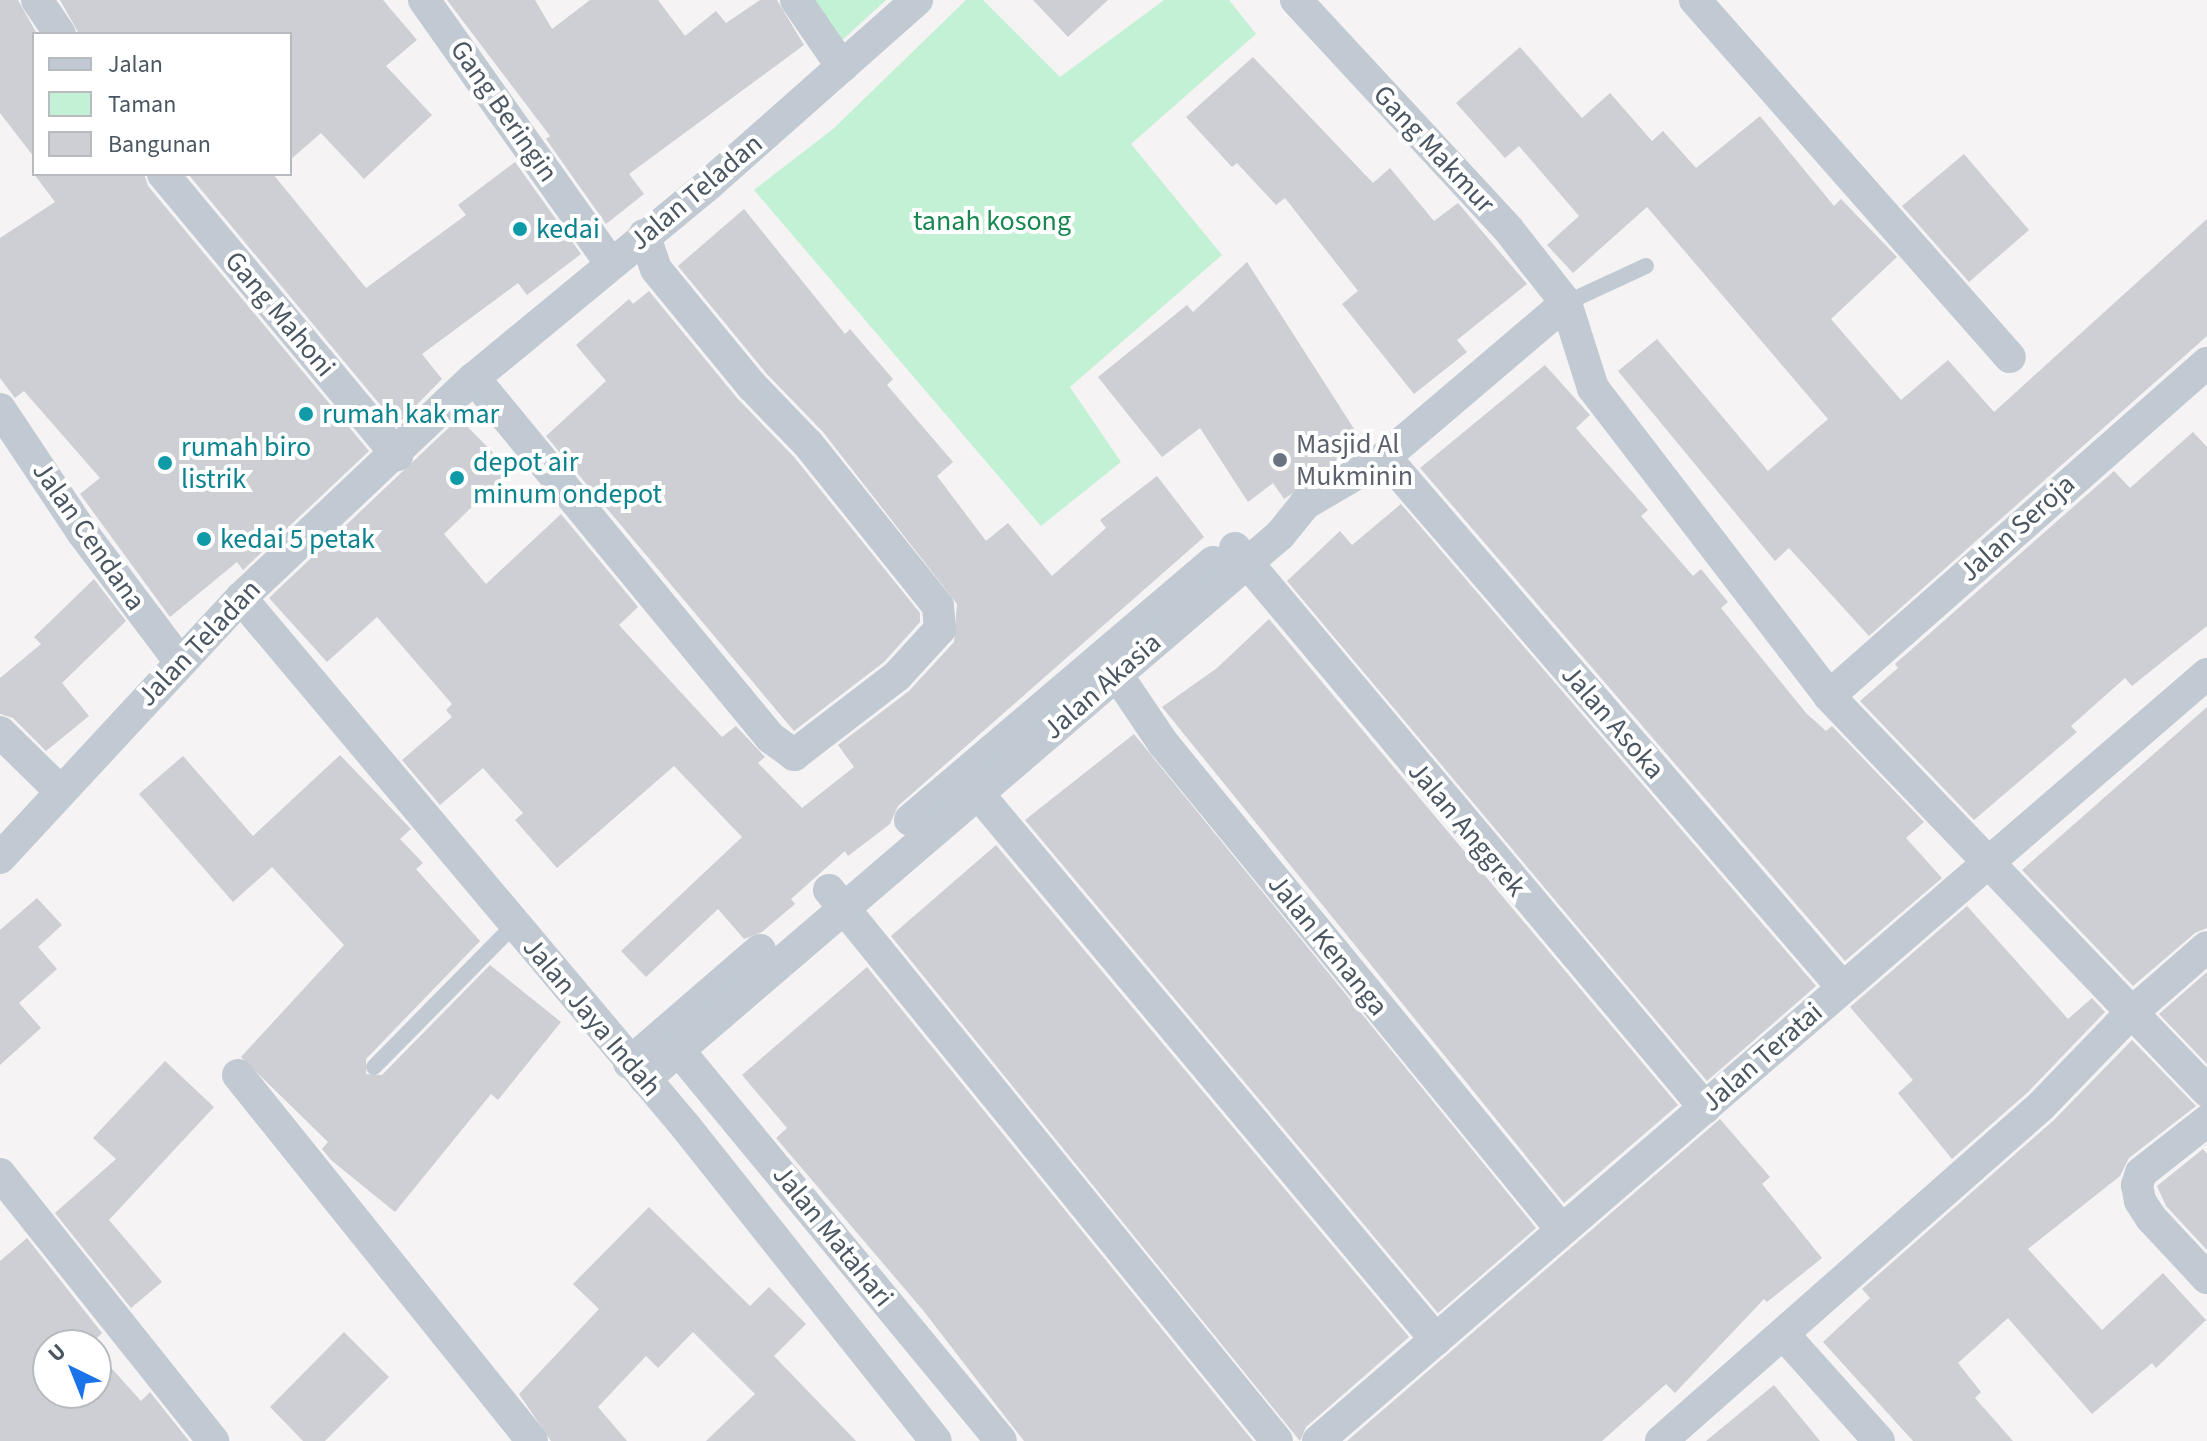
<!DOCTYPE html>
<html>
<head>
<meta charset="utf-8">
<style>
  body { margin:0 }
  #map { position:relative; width:2207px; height:1441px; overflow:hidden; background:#f5f3f3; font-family:"Source Sans 3",sans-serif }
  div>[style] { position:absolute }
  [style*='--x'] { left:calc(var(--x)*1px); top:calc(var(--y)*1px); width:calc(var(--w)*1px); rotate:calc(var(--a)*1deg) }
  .green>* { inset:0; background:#c3f1d5 }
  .building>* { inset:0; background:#cdcfd5 }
  .lane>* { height:16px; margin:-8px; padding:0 8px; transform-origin:8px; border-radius:8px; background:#c1cad2 }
  .street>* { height:32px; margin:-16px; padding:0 16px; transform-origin:16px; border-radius:16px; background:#c1cad2 }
  .dots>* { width:22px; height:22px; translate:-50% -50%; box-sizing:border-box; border:4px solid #fff; border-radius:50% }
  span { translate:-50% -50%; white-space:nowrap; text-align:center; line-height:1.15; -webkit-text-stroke:8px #fff; paint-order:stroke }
  .street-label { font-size:28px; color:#4a5661 }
  .park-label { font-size:28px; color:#17864f }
  .culture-label { font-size:28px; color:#0d838f }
  .left { translate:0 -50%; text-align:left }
  .worship-label { font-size:28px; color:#5b616d }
  .legend { position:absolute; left:32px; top:32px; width:260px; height:144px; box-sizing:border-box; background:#fff; border:2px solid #b7bbc0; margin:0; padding:10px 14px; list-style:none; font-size:24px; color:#4a5661 }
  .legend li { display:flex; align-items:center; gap:16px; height:40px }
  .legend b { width:40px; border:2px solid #b7bbc0 }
  .north { position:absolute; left:32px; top:1329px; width:80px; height:80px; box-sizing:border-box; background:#fff; border:2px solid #b7bbc0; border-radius:50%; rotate:317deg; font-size:22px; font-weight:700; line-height:32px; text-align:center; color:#4a5661 }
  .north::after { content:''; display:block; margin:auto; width:28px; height:36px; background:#1a73e8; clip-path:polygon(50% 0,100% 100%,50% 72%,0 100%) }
</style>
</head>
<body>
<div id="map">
  <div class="green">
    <div style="clip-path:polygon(806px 0,886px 0,838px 44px)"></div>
    <div style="clip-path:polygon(966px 0,983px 0,1060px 77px,1164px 0,1229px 0,1256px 34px,1131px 144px,1222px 255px,1070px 387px,1121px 462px,1041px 526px,754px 190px,833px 129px)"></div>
  </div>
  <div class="building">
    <div style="clip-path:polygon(0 0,18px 0,37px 34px,34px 157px,0 113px)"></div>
    <div style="clip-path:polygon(60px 0,383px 0,417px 40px,386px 66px,432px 115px,364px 179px,321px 133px,290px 160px,290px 34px,79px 34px)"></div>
    <div style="clip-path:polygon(447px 0,535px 0,552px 29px,590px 0,658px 0,685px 36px,716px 11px,726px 23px,760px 0,777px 0,804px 45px,629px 174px,644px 194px,606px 224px,546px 139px,550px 136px)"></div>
    <div style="clip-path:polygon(1033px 0,1108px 0,1068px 37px)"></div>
    <div style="clip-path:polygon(1520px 47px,1582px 118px,1610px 93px,1652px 141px,1663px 131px,1696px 168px,1760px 116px,1834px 206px,1841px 199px,1897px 257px,1831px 319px,1901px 400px,1948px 360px,1994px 412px,2207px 219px,2207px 336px,1869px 636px,1789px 548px,1775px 561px,1618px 371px,1657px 339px,1768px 471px,1828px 419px,1647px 207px,1573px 273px,1547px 245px,1579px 216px,1519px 146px,1505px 158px,1456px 103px)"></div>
    <div style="clip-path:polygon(1253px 57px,1373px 183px,1390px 168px,1434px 221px,1458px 203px,1527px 284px,1457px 340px,1467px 352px,1414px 394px,1342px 304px,1358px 291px,1285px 198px,1276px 205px,1237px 163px,1232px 167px,1186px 117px)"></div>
    <div style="clip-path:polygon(1964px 154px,2029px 230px,1969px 282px,1902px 206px)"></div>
    <div style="clip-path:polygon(515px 162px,581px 254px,527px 295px,518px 283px,422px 354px,442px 379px,397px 425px,188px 174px,273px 174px,366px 288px,466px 215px,458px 205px)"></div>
    <div style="clip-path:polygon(34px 174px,144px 174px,148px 186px,369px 451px,243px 570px,237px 562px,170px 617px,80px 494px,100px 478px,24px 391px,15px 398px,0 378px,0 238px,55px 202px)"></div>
    <div style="clip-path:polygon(744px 209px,845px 334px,850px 329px,893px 379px,887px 385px,953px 462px,937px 476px,986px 541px,1008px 523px,1052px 576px,1106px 528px,1100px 520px,1157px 476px,1204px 537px,898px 806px,890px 824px,848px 856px,845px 851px,791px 899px,795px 904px,762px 932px,744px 939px,718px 909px,646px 977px,621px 951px,742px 837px,674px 766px,557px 868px,515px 820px,523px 813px,483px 768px,440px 805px,402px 760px,452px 717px,446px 710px,452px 704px,377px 617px,327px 662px,269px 598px,459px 418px,510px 470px,444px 534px,486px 584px,561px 514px,638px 607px,619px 625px,722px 737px,736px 726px,765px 757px,758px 763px,802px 808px,854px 767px,838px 745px,909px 691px,954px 642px,957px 604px,823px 432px,766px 373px,678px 266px)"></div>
    <div style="clip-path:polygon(1247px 262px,1365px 446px,1284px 499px,1273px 483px,1248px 502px,1200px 428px,1162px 457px,1098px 377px,1187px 305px,1193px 312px)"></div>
    <div style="clip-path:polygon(649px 291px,737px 398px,794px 457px,920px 613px,920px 622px,884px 662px,794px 731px,546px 436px,606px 381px,576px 345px,629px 299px,633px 304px)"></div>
    <div style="clip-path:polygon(1545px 365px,1590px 415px,1576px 428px,1648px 510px,1641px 516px,1693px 576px,1701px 569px,1728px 602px,1721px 608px,1806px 713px,1826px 731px,1832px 726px,1924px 822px,1906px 838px,1942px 878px,1845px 961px,1420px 468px)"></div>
    <div style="clip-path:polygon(2193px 432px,2207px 447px,2207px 626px,2132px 686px,2125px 678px,2071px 726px,2077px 732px,1974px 820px,1860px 701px,1898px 668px,1895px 664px,2114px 471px,2130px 488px)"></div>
    <div style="clip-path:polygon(1401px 504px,1816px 986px,1707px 1081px,1287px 581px,1340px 531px,1352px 545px)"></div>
    <div style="clip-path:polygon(94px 579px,126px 621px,62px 683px,89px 716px,46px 751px,13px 718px,0 714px,0 678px,41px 644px,34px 637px)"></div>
    <div style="clip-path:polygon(1269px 619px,1678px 1105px,1564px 1203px,1162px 707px,1217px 668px)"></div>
    <div style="clip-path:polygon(2207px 707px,2207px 928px,2195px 933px,2133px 986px,2022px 870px)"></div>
    <div style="clip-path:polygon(1134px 734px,1536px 1228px,1438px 1313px,1025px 820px)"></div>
    <div style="clip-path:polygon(340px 755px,411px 829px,400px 839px,423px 863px,416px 869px,480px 941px,366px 1059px,366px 1074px,382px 1075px,490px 965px,561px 1022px,498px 1100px,491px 1094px,395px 1212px,331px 1160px,322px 1149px,328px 1142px,241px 1057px,344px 945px,272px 867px,233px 902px,139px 794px,183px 756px,253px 836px)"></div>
    <div style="clip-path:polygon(996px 845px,1409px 1337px,1306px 1427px,1300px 1441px,891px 936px)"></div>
    <div style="clip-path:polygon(37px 898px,62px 925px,38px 947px,57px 969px,19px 1003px,41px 1028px,0 1065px,0 930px)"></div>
    <div style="clip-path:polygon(1967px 906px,2068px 1019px,2092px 998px,2105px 1012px,2028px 1092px,1952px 1159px,1898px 1093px,1913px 1080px,1850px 1007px)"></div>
    <div style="clip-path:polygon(867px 967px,1253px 1441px,1024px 1441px,922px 1309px,776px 1138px,787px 1128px,742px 1075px)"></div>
    <div style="clip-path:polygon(2207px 972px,2207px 1064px,2159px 1014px)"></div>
    <div style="clip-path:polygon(2132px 1040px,2196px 1106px,2129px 1158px,2120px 1176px,2028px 1249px,2102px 1330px,2163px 1273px,2206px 1320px,2156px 1368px,2152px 1363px,2092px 1414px,2008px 1318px,1958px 1363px,1981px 1392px,1975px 1398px,2013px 1441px,1913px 1441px,1823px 1342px,1870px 1298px,1862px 1289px,2054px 1120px)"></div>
    <div style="clip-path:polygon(165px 1061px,214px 1107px,109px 1220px,162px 1282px,131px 1308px,55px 1213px,116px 1159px,93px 1138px)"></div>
    <div style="clip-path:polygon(1720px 1119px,1770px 1177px,1762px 1184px,1822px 1258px,1767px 1302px,1764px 1299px,1675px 1393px,1666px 1384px,1602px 1441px,1347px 1441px)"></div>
    <div style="clip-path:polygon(2203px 1149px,2207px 1154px,2207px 1250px,2166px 1206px,2157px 1186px)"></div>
    <div style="clip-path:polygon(649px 1207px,750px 1306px,769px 1287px,806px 1324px,774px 1356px,856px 1441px,706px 1441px,755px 1394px,693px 1332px,658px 1368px,646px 1356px,598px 1407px,627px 1441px,551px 1441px,519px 1394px,599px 1309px,573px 1284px)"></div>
    <div style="clip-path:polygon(27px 1238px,102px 1333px,90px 1345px,48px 1345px,48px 1393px,96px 1393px,96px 1351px,141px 1401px,150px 1392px,189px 1441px,0 1441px,0 1261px)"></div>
    <div style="clip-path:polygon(344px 1332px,389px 1377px,325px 1441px,303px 1441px,270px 1407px)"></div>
    <div style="clip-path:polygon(1774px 1385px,1820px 1441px,1706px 1441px)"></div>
  </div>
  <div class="lane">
    <div style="--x:1566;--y:303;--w:88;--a:-24.8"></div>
    <div style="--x:374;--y:1067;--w:199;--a:-45.4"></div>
  </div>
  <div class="street">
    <div style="--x:37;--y:0;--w:41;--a:55.9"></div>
    <div style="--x:424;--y:0;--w:322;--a:54.7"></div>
    <div style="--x:796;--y:0;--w:81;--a:55.5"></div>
    <div style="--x:1296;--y:0;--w:312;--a:47.2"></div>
    <div style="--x:1508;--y:229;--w:94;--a:51.9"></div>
    <div style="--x:1566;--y:303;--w:89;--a:72.4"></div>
    <div style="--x:1593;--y:388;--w:388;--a:52.5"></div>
    <div style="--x:1829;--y:696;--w:547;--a:46.26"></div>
    <div style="--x:1695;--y:0;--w:476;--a:48.6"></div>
    <div style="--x:163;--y:174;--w:366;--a:50.2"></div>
    <div style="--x:474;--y:378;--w:467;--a:50.5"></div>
    <div style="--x:771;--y:738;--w:29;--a:36"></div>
    <div style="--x:794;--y:755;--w:130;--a:-37.5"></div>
    <div style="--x:897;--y:676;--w:64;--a:-47.5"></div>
    <div style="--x:940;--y:629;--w:23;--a:-95"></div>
    <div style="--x:938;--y:606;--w:208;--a:-128.7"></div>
    <div style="--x:808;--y:444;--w:81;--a:-134"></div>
    <div style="--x:752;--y:386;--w:151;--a:-129.4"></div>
    <div style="--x:656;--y:269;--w:36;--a:-109"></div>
    <div style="--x:0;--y:409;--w:148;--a:56.3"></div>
    <div style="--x:82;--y:532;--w:163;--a:53"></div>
    <div style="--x:1385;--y:457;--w:700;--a:49.23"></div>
    <div style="--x:1235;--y:548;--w:731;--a:49.99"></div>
    <div style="--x:241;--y:598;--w:691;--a:49.93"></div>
    <div style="--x:686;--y:1127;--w:401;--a:51.5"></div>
    <div style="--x:1105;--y:657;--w:104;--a:56"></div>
    <div style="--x:1163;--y:743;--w:628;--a:50.68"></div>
    <div style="--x:1829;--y:696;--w:504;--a:-41.38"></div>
    <div style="--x:0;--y:732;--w:83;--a:44.5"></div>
    <div style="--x:965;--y:778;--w:733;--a:50.03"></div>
    <div style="--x:910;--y:820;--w:398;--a:-40.4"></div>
    <div style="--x:0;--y:858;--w:355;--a:-47.2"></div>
    <div style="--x:241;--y:598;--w:320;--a:-43.4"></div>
    <div style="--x:474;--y:378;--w:305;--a:-39.5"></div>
    <div style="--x:709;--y:184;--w:278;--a:-41.5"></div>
    <div style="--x:829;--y:890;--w:710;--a:50.89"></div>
    <div style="--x:666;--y:1035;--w:526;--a:50.47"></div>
    <div style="--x:629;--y:1063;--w:173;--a:-40.8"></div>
    <div style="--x:238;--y:1075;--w:469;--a:51.2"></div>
    <div style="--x:645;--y:1079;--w:836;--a:-40.59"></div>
    <div style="--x:1280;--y:535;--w:40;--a:-51"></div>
    <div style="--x:1305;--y:504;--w:93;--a:-30.4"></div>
    <div style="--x:1385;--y:457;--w:238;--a:-40.4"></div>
    <div style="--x:2207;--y:1121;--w:84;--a:141.8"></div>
    <div style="--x:2141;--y:1173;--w:13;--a:108"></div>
    <div style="--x:2137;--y:1185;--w:16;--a:79"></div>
    <div style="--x:2140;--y:1201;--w:20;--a:57"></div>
    <div style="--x:2151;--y:1218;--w:82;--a:47"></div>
    <div style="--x:0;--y:1174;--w:342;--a:51.4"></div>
    <div style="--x:1784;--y:1335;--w:142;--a:48.1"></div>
    <div style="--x:1318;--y:1441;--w:1174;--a:-40.79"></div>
    <div style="--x:1661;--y:1441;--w:507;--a:-41.4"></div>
    <div style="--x:2041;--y:1106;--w:127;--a:-46"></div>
    <div style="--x:2129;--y:1015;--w:103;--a:-41.1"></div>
  </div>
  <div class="dots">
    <div style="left:520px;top:229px;background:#0f9aa8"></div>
    <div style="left:306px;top:414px;background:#0f9aa8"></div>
    <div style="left:1280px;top:460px;background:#6b7280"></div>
    <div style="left:165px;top:463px;background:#0f9aa8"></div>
    <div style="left:457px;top:478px;background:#0f9aa8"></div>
    <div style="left:204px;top:539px;background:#0f9aa8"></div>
  </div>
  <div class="street-label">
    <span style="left:504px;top:111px;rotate:55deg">Gang Beringin</span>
    <span style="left:1434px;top:149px;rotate:47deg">Gang Makmur</span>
    <span style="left:696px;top:192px;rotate:-40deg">Jalan Teladan</span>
    <span style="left:280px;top:314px;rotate:50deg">Gang Mahoni</span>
    <span style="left:2017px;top:528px;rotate:-42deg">Jalan Seroja</span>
    <span style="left:89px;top:536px;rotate:55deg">Jalan Cendana</span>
    <span style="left:199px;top:643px;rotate:-46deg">Jalan Teladan</span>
    <span style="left:1102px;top:686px;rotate:-41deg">Jalan Akasia</span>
    <span style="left:1613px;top:722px;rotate:49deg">Jalan Asoka</span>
    <span style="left:1467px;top:829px;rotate:50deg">Jalan Anggrek</span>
    <span style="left:1328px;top:945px;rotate:51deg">Jalan Kenanga</span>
    <span style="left:592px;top:1017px;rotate:50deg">Jalan Jaya Indah</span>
    <span style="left:1762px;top:1057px;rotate:-41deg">Jalan Teratai</span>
    <span style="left:833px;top:1236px;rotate:51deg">Jalan Matahari</span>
  </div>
  <div class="park-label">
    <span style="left:992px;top:221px">tanah kosong</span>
  </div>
  <div class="culture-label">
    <span class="left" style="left:536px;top:229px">kedai</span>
    <span class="left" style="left:322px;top:414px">rumah kak mar</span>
    <span class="left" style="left:181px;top:463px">rumah biro<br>listrik</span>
    <span class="left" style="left:473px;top:478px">depot air<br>minum ondepot</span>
    <span class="left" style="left:220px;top:539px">kedai 5 petak</span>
  </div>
  <div class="worship-label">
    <span class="left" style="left:1296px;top:460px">Masjid Al<br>Mukminin</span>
  </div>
  <ul class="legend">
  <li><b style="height:10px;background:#c1cad2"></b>Jalan</li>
  <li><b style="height:22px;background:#c3f1d5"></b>Taman</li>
  <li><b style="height:22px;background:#cdcfd5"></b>Bangunan</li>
  </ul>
  <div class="north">U</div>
</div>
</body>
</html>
